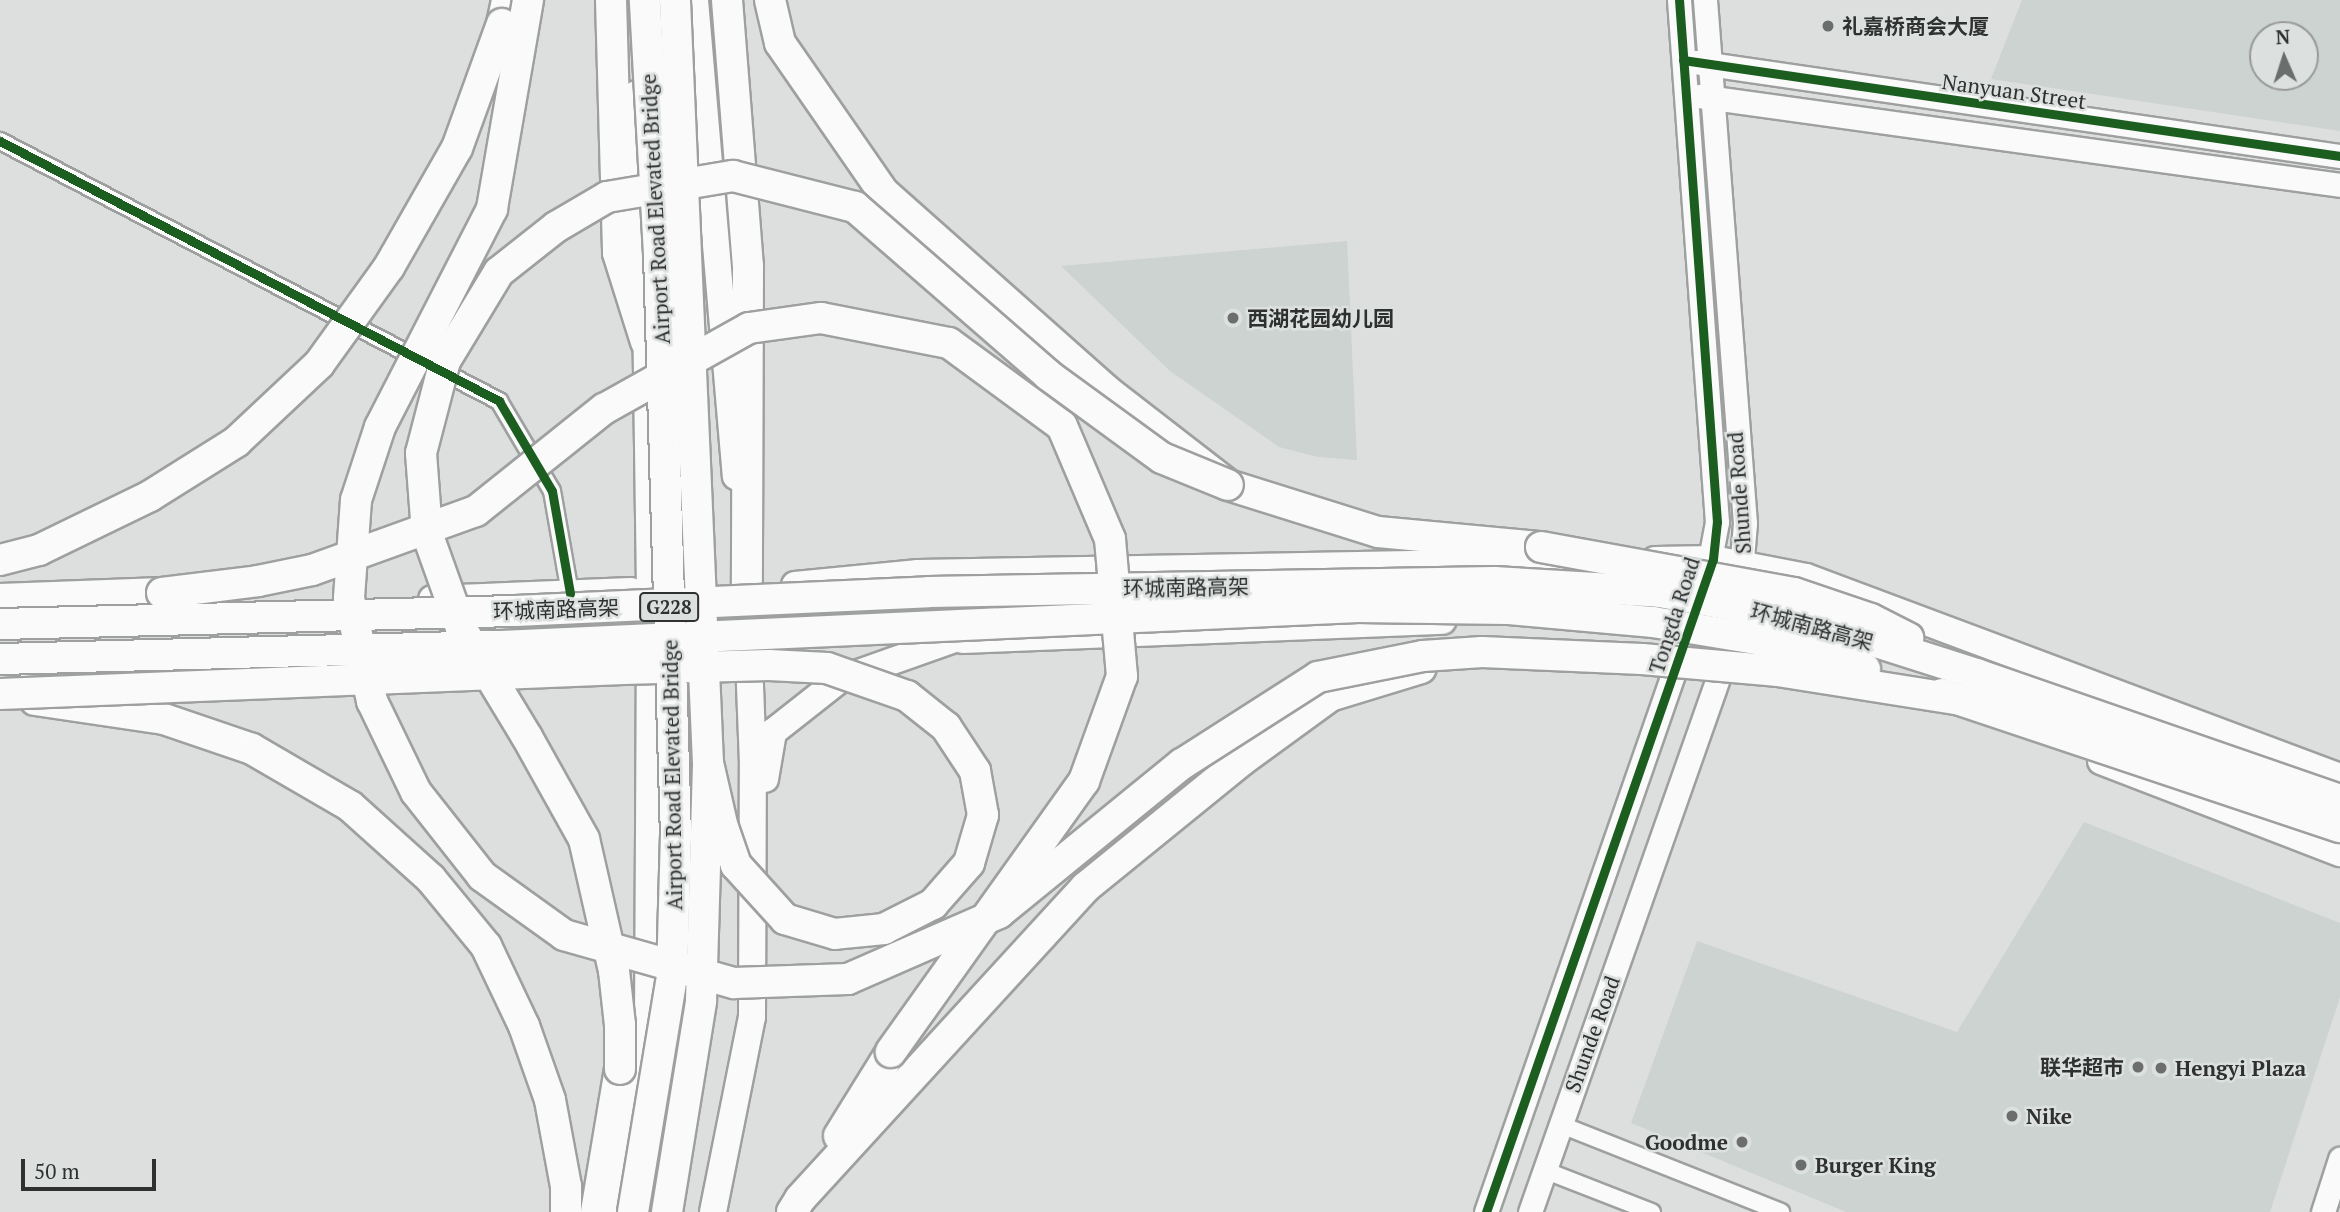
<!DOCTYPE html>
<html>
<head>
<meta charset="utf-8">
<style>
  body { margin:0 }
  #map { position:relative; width:2340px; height:1212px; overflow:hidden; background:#dddfde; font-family:"PT Serif","Noto Sans SC",serif }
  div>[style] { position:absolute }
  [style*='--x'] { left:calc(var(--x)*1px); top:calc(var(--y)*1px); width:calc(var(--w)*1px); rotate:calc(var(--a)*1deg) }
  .built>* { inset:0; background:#ccd3d0 }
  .roads { filter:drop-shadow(2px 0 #9ea09f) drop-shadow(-2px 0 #9ea09f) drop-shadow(0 2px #9ea09f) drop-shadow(0 -2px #9ea09f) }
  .street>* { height:16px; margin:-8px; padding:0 8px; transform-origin:8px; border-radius:8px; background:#fafafa }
  .secondary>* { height:23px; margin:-11.5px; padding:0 11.5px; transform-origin:11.5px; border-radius:11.5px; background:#fafafa }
  .primary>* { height:26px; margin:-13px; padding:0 13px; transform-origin:13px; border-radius:13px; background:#fafafa }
  .highway>* { height:30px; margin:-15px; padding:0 15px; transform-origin:15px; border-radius:15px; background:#fafafa }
  .bridges { filter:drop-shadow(2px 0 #9ea09f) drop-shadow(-2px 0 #9ea09f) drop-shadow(0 2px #9ea09f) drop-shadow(0 -2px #9ea09f) }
  .highway-bridge>* { height:30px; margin:-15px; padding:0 15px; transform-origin:15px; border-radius:15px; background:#fafafa }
  .cycleway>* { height:9px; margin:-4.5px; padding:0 4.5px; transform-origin:4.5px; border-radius:4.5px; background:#1b5e20 }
  .dots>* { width:19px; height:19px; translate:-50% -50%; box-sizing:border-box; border:4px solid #dce0df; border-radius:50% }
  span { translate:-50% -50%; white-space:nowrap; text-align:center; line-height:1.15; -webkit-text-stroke:5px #dce0df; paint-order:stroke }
  .shield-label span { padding:2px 5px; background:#dce0df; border:2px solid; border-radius:5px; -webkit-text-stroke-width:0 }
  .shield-label { font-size:19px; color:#2f3030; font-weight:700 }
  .poi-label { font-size:21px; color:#2f3030; font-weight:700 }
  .left { translate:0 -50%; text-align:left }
  .right { translate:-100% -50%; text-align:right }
  .street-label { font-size:21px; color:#2f3030 }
  .north { position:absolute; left:2249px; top:21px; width:70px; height:70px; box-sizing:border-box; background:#dce0df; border:2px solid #979a99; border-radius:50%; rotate:357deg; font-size:19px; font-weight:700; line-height:28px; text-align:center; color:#2f3030 }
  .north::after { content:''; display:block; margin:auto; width:24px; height:32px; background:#6c6d6d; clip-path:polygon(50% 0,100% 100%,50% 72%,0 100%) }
  .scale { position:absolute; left:21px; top:1159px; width:135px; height:32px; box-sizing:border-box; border:4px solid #2f3030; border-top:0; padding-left:9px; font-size:21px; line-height:24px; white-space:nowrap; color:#2f3030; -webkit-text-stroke:5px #dce0df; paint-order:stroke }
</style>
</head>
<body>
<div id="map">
  <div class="built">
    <div style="clip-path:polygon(evenodd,2022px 0,2340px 0,2340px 131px,1991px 79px,2022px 0,2305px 35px,2305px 77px,2263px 77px,2263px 35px,2305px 35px)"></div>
    <div style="clip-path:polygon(1347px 241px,1357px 460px,1318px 457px,1279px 447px,1170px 371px,1061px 266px)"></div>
    <div style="clip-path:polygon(2084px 822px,2340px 923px,2340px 997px,2270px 1212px,1846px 1212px,1631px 1123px,1697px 941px,1957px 1032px)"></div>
  </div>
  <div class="roads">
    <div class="street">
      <div style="--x:0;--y:141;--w:563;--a:27.52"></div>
      <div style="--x:499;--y:401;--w:104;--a:59.5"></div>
      <div style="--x:552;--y:491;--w:104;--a:80"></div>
      <div style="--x:1559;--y:1124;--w:239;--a:21.6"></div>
      <div style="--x:1544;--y:1170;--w:116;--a:21.3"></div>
    </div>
    <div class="secondary">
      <div style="--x:1679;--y:0;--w:523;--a:85.84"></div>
      <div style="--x:1717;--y:522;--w:54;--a:100.7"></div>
      <div style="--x:1705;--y:0;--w:525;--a:85.63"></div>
      <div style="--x:1745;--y:523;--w:60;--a:94.8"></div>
      <div style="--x:1695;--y:62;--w:652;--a:8.29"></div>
      <div style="--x:1699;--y:96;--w:647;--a:7.9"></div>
      <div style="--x:1486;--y:1212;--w:633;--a:-70.82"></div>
      <div style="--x:1530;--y:1212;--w:599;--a:-70.6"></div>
      <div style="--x:1729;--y:647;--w:27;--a:-80"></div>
      <div style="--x:2323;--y:1212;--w:56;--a:-72.2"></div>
    </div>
    <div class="primary">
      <div style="--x:695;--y:0;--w:478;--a:85.1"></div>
      <div style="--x:1655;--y:560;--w:58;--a:-1"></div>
      <div style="--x:1713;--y:559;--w:95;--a:11"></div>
      <div style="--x:1806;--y:577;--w:570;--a:20.53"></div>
      <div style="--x:795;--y:585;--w:124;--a:-5.6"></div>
      <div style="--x:918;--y:573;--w:657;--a:-1.05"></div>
      <div style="--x:432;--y:599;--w:199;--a:-2.3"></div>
      <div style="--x:963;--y:640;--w:480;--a:-2.3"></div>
      <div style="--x:0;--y:679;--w:288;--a:-2.6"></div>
      <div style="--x:2101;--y:761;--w:256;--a:21.1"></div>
      <div style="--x:765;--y:779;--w:48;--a:-80.3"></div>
      <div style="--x:773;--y:732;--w:84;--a:-38.2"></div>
      <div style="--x:839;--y:680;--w:120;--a:-19.5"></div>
      <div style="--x:610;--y:1212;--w:194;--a:-78.7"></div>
      <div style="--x:648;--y:1022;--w:432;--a:-89.7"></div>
      <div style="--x:650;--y:590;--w:282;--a:-90.8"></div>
      <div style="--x:646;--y:308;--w:214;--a:-92.7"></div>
      <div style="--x:713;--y:1212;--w:199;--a:-78.7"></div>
      <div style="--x:752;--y:1017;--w:253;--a:-89.8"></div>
      <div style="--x:753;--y:764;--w:183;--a:-92.2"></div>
    </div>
    <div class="highway">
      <div style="--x:611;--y:0;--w:253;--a:88.4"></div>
      <div style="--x:618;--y:253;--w:93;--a:72.5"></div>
      <div style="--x:727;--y:0;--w:267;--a:85.5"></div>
      <div style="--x:748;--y:266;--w:324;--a:90.2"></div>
      <div style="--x:770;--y:0;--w:44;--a:76.9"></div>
      <div style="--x:780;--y:43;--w:183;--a:55.3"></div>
      <div style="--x:884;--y:193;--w:298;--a:41.6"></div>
      <div style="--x:1107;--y:391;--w:153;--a:37.8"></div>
      <div style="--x:1228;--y:485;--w:157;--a:17.4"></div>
      <div style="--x:1378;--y:532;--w:164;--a:5.3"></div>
      <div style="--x:502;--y:24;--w:25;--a:-78"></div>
      <div style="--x:0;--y:599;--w:162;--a:-2.1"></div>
      <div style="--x:35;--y:700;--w:130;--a:8.4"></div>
      <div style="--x:164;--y:719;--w:93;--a:18.8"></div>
      <div style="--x:252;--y:749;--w:113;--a:30.2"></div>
      <div style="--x:350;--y:806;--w:109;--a:42"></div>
      <div style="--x:431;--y:879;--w:87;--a:50.6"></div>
      <div style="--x:486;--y:946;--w:89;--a:64.6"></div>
      <div style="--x:524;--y:1026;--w:78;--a:70.6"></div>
      <div style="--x:550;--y:1100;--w:87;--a:79.5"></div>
      <div style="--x:566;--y:1186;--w:26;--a:90"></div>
      <div style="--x:839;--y:1136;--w:99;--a:-58.2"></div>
      <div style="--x:596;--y:1212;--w:145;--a:-80.5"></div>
      <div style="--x:792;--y:1212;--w:15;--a:-58"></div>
      <div style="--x:800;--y:1199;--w:423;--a:-47.5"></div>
      <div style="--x:1086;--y:887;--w:200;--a:-39.1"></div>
      <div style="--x:1241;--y:761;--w:110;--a:-36.1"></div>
      <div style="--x:1330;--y:696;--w:95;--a:-17.1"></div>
    </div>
  </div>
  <div class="bridges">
    <div class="highway-bridge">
      <div style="--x:528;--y:0;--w:212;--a:99.8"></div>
      <div style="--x:492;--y:209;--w:245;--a:117.2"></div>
      <div style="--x:380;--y:427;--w:77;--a:108.2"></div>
      <div style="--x:356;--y:500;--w:98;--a:94.1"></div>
      <div style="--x:349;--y:598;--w:106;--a:77.4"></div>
      <div style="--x:372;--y:701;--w:101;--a:64.2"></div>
      <div style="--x:416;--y:792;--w:107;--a:51.8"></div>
      <div style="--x:482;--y:876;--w:101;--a:35.7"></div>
      <div style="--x:564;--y:935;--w:177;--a:15.8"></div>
      <div style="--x:734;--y:983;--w:114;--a:-2"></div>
      <div style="--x:848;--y:979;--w:165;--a:-23.6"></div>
      <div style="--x:999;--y:913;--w:236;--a:-39.2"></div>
      <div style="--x:1182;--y:764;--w:161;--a:-32.6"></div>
      <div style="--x:1318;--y:677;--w:107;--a:-11.3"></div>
      <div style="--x:1423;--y:656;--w:59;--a:-3.9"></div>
      <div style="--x:1482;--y:652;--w:160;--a:2.5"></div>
      <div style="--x:1642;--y:659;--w:137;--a:5"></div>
      <div style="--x:1778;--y:671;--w:185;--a:9"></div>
      <div style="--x:1541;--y:547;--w:257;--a:10.3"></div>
      <div style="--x:1794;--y:593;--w:81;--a:18.7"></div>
      <div style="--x:1871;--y:619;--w:42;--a:27.2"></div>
      <div style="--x:0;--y:560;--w:40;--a:-14.4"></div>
      <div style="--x:39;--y:550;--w:123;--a:-25.9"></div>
      <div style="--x:150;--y:496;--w:102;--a:-32.1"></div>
      <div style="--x:236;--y:442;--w:114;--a:-43.2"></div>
      <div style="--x:319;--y:364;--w:120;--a:-54.2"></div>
      <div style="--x:389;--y:267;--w:137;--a:-60.3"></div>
      <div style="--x:457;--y:148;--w:132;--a:-70.1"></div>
      <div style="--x:162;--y:593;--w:97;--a:-7.1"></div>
      <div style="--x:258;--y:581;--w:55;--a:-11.5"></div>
      <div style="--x:312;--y:570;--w:174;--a:-19.8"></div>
      <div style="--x:476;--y:511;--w:164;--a:-38.6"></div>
      <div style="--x:604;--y:409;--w:166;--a:-29.2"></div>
      <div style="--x:749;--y:328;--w:73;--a:-7.9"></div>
      <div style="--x:821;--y:318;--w:130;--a:11.1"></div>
      <div style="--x:949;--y:343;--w:140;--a:36.3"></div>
      <div style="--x:1062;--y:426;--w:123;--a:67"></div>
      <div style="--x:1110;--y:539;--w:138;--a:85"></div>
      <div style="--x:1122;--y:676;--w:112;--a:109.9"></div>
      <div style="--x:1084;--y:781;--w:333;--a:125.5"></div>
      <div style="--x:0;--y:624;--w:515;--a:-1.45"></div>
      <div style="--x:515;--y:611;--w:414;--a:-2.6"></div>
      <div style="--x:929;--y:592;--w:283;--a:-1"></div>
      <div style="--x:1212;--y:587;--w:282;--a:-1"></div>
      <div style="--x:1494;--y:582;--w:166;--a:3.4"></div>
      <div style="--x:1660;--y:592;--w:143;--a:10.4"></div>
      <div style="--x:1801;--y:618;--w:184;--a:17.7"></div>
      <div style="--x:1976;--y:674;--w:385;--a:19.1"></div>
      <div style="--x:0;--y:659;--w:501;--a:-1.49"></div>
      <div style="--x:501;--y:646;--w:858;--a:-2.61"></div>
      <div style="--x:1358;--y:607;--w:151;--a:0.8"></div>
      <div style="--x:1509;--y:609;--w:145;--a:5.2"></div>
      <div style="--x:1653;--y:622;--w:129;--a:9.4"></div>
      <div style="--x:1780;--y:643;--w:89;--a:17"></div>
      <div style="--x:0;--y:694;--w:624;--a:-2.3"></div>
      <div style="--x:623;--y:669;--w:146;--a:-1.6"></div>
      <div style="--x:769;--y:665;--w:58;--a:3"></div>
      <div style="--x:827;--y:668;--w:85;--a:19.3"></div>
      <div style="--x:907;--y:696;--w:50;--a:38.5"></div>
      <div style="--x:946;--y:727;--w:53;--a:56.6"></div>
      <div style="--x:975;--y:771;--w:45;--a:79.7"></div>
      <div style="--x:983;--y:815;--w:50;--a:106.3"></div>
      <div style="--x:969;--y:863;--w:55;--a:131.3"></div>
      <div style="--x:933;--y:904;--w:55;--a:153"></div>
      <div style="--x:884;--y:929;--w:49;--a:174.2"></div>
      <div style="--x:835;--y:934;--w:52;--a:-163.3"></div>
      <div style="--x:785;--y:919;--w:73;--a:-132.2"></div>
      <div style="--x:736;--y:865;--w:39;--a:-109"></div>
      <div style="--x:723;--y:828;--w:67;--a:-103"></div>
      <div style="--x:1942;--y:694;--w:420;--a:18.5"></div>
      <div style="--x:620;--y:1069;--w:44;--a:-90"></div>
      <div style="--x:620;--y:1025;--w:54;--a:-96.3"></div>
      <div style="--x:614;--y:971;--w:135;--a:-102.8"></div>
      <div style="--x:584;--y:839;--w:117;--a:-119.2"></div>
      <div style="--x:527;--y:737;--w:127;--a:-121.2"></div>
      <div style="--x:461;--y:628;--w:101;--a:-109.7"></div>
      <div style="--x:427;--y:533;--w:80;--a:-94.3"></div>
      <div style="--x:421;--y:453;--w:95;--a:-75.4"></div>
      <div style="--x:445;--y:361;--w:104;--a:-58.8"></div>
      <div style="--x:499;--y:272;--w:73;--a:-38.3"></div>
      <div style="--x:556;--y:227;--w:59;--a:-30.5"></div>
      <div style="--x:607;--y:197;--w:128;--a:-9.5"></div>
      <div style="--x:733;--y:176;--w:126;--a:14.3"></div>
      <div style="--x:855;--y:207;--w:256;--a:41"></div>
      <div style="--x:1048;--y:375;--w:141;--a:36.1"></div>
      <div style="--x:1162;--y:458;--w:71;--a:22.2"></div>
      <div style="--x:633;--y:1212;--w:238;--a:-80.6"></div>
      <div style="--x:672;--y:977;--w:140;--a:-88.4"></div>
      <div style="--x:676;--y:837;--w:583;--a:-91.67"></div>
      <div style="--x:659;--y:254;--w:254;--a:-93.2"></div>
      <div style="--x:667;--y:1212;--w:214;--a:-80.8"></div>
      <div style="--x:701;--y:1001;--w:238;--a:-88.3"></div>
      <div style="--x:708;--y:763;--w:764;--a:-92.48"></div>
    </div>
  </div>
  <div class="cycleway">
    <div style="--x:1683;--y:60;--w:664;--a:8.31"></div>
    <div style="--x:0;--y:141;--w:563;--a:27.52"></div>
    <div style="--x:499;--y:401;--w:104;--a:59.5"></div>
    <div style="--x:552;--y:491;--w:104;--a:80"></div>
    <div style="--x:1486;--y:1212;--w:691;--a:-70.83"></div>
    <div style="--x:1713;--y:559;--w:37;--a:-84"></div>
    <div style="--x:1717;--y:522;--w:523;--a:-94.16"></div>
  </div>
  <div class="dots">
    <div style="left:1828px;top:26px;background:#6c6d6d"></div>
    <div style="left:1233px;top:318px;background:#6c6d6d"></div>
    <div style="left:2138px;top:1067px;background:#6c6d6d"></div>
    <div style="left:2161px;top:1068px;background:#6c6d6d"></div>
    <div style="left:2012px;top:1116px;background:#6c6d6d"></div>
    <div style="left:1742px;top:1142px;background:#6c6d6d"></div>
    <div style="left:1801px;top:1165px;background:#6c6d6d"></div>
  </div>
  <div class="shield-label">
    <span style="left:669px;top:607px">G228</span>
  </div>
  <div class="poi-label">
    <span class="left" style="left:1842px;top:26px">礼嘉桥商会大厦</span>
    <span class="left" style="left:1247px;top:318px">西湖花园幼儿园</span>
    <span class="right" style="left:2124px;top:1067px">联华超市</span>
    <span class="left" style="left:2175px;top:1068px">Hengyi Plaza</span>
    <span class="left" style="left:2026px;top:1116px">Nike</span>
    <span class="right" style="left:1728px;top:1142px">Goodme</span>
    <span class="left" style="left:1815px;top:1165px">Burger King</span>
  </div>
  <div class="street-label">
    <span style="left:2014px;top:91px;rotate:8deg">Nanyuan Street</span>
    <span style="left:655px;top:209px;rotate:-93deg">Airport Road Elevated Bridge</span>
    <span style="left:1739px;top:493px;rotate:-94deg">Shunde Road</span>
    <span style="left:1186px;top:587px;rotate:-1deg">环城南路高架</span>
    <span style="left:556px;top:609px;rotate:-2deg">环城南路高架</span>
    <span style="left:1674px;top:615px;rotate:-72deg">Tongda Road</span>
    <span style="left:1812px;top:626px;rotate:15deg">环城南路高架</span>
    <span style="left:672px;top:775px;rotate:-91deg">Airport Road Elevated Bridge</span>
    <span style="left:1592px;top:1034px;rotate:-70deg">Shunde Road</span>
  </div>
  <div class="north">N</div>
  <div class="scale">50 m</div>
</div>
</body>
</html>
